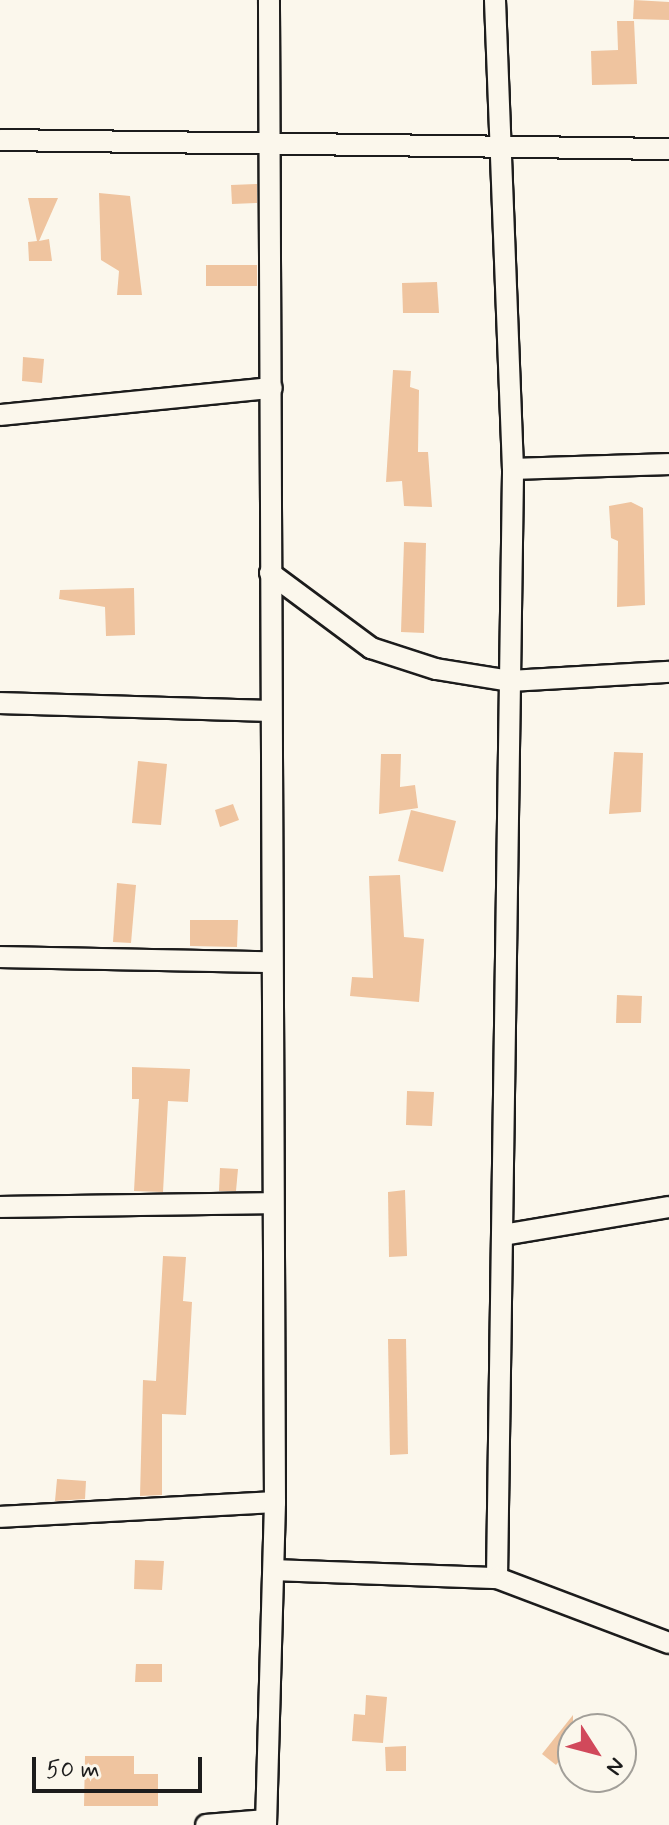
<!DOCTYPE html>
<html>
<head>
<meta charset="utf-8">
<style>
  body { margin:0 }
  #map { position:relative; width:669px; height:1825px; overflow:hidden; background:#fbf7ec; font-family:Mynerve,sans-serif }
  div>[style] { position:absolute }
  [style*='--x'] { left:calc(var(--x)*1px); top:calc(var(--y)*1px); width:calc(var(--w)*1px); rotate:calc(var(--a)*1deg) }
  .building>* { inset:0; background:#efc49f }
  .roads { filter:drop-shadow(2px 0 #1c1c1c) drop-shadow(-2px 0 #1c1c1c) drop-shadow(0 2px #1c1c1c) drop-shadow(0 -2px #1c1c1c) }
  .minor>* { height:20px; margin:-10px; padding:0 10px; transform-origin:10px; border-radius:10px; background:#fbf7ec }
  span { translate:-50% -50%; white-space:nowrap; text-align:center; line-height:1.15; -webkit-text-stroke:7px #fbf7ec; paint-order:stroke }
  .north { position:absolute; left:557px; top:1713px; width:80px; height:80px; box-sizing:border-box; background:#fbf7ec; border:2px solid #a29f99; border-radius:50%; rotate:126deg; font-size:22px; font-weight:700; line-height:32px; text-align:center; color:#1c1c1c }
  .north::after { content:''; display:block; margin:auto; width:28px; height:36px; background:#d1495b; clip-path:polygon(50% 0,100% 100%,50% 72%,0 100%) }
  .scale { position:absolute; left:32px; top:1757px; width:170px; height:36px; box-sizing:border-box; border:4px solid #1c1c1c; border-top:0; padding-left:10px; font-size:24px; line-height:28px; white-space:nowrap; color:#1c1c1c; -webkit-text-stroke:6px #fbf7ec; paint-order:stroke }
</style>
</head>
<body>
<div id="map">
  <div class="building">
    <div style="clip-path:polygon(634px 0,669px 2px,669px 20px,633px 19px)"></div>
    <div style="clip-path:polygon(617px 21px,634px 21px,637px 84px,592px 85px,591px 51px,618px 50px)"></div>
    <div style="clip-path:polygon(257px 184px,257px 203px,232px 204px,231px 185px)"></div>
    <div style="clip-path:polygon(99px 193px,130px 196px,142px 295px,117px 295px,119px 271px,101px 260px)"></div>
    <div style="clip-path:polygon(28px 198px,58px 198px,39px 241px,49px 239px,52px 261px,29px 261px,28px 242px,37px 241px)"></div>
    <div style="clip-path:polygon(206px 265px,257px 265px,257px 286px,206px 286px)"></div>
    <div style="clip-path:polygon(437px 282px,439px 313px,403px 313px,402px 283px)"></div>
    <div style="clip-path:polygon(23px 357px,44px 359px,42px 383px,22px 381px)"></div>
    <div style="clip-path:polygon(393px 370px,411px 371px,410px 387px,419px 390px,418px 452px,428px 452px,432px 507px,404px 506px,402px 481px,386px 482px)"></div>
    <div style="clip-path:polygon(631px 502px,643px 508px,645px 605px,617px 607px,618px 541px,611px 538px,609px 506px)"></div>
    <div style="clip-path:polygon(404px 542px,426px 543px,424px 633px,401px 632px)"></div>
    <div style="clip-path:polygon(134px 588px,135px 635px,106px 636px,105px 607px,59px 599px,60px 590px)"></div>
    <div style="clip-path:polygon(614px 752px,643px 753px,641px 812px,609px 814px)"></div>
    <div style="clip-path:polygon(381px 754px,401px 754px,400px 787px,415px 785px,418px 808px,379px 814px)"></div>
    <div style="clip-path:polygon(138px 761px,167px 764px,161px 825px,132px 823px)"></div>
    <div style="clip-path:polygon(233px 804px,239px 820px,220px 827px,215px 810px)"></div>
    <div style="clip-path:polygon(411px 810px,456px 821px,443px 872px,398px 861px)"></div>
    <div style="clip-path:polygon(400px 875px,404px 937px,424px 939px,419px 1002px,350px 996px,352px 977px,373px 978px,369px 876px)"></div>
    <div style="clip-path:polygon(117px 883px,136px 885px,131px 943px,113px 942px)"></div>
    <div style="clip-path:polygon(190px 920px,238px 920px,237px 947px,190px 946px)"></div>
    <div style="clip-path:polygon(617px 995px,642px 996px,641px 1023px,616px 1023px)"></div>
    <div style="clip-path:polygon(132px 1067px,190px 1069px,188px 1102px,168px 1101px,163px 1192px,134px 1191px,139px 1099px,132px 1099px)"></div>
    <div style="clip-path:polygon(407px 1091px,434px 1092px,432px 1126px,406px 1125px)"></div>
    <div style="clip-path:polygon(220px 1168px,238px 1169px,236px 1191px,219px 1191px)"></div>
    <div style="clip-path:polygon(405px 1190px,407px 1256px,389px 1257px,388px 1192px)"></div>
    <div style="clip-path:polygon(163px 1256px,186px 1257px,183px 1301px,192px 1302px,186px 1415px,162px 1414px,162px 1495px,140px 1496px,143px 1380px,156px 1381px)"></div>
    <div style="clip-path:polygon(388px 1339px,406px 1339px,408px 1454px,390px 1455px)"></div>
    <div style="clip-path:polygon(57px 1479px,86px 1481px,85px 1499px,55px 1501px)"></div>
    <div style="clip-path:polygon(135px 1560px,164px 1561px,162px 1590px,134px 1589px)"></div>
    <div style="clip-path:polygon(136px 1664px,162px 1664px,162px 1682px,135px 1682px)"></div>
    <div style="clip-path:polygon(366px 1695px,387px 1697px,383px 1743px,352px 1741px,354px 1714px,365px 1715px)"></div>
    <div style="clip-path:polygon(573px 1715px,573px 1743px,556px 1765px,542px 1754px)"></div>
    <div style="clip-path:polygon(406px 1746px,406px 1771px,386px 1771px,385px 1747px)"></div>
    <div style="clip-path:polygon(85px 1756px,134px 1756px,134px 1774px,158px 1774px,158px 1806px,84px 1806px)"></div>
  </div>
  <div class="roads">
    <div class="minor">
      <div style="--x:0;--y:140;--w:669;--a:0.77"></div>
      <div style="--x:0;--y:415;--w:273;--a:-5.7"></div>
      <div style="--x:513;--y:469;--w:156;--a:-1.8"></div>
      <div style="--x:270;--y:573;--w:126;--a:36.6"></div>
      <div style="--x:371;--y:648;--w:68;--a:17.9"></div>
      <div style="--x:436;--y:669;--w:76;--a:9.1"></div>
      <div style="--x:511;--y:681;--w:158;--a:-3.3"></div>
      <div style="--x:0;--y:703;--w:270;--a:1.7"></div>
      <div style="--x:0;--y:957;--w:270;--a:1.1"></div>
      <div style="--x:0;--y:1207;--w:272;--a:-0.8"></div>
      <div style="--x:503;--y:1235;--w:168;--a:-9.6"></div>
      <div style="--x:0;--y:1517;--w:275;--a:-3.1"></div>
      <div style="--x:275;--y:1570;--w:222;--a:2.1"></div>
      <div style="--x:497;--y:1578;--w:1109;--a:-89.17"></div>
      <div style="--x:513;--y:469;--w:469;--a:-92.2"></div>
      <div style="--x:497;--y:1578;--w:184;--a:20.7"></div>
      <div style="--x:206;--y:1825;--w:60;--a:-4.8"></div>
      <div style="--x:266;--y:1825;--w:323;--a:-88.4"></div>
      <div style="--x:275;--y:1502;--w:1502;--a:-90.23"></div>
    </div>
  </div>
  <div class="north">N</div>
  <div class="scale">50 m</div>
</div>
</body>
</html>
